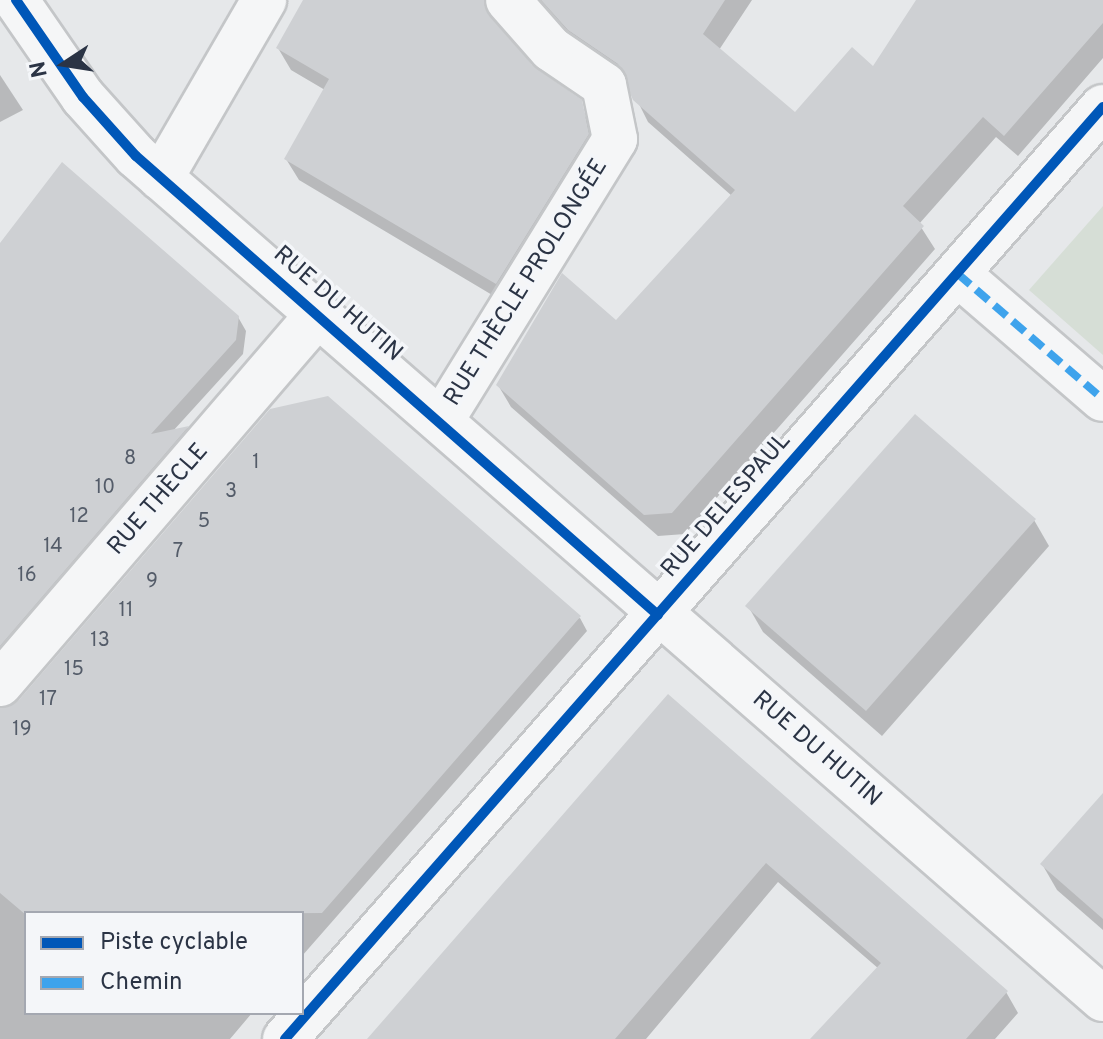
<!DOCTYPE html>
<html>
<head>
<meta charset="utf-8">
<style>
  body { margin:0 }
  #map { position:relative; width:1103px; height:1039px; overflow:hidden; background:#e6e8ea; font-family:Overpass,sans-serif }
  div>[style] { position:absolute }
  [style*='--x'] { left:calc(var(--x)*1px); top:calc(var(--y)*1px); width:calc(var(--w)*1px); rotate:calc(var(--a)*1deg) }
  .green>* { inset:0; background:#d6ded6 }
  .shadow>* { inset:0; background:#0003 }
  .building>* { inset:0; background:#ced0d3 }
  .roads { filter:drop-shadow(2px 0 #c4c6c8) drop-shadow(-2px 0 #c4c6c8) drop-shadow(0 2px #c4c6c8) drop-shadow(0 -2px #c4c6c8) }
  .street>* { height:44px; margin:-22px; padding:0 22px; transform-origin:22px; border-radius:22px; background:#f5f6f7 }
  .quiet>* { height:8px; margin-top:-4px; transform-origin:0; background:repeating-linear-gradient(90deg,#3ea3ec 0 16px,transparent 0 24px) }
  .cycleway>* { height:10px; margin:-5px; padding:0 5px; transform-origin:5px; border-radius:5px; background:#0057b8 }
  span { translate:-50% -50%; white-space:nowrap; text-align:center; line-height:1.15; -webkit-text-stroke:7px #f4f6f9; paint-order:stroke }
  .number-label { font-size:20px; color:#545c69 }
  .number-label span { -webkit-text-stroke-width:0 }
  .street-label { font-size:24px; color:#2b3445 }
  .legend { position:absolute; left:24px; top:911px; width:280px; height:104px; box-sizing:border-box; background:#f4f6f9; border:2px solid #a4a8b1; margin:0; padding:10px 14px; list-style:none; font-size:24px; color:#2b3445 }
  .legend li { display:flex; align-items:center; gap:16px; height:40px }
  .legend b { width:40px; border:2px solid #a4a8b1 }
  .north { position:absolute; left:24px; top:24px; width:80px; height:80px; -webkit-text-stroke:6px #f4f6f9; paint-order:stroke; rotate:258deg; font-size:22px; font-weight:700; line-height:32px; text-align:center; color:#2b3445 }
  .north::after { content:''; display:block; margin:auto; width:28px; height:36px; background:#2b3445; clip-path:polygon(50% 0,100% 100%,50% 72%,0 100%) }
</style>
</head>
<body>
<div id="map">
  <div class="green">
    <div style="clip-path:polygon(1103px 206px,1103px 355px,1029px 290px)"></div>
  </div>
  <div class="shadow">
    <div style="clip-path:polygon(305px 0,512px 0,496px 14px,531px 67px,580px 101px,600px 157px,509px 305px,299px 180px,286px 159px,325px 90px,291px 70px,278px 48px)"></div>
    <div style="clip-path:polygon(533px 0,752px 0,719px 50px,795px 115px,874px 69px,919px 0,1103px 0,1103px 58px,1018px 156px,996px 137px,919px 224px,935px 249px,685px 534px,658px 536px,511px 407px,498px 385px,616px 323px,732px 196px,648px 122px,628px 82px,582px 52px)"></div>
    <div style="clip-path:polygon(0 75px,23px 110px,0 122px)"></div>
    <div style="clip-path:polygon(0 255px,238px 317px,246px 331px,243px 354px,173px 431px,188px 428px,196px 440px,0 667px)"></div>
    <div style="clip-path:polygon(1034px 520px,1049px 546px,882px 736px,763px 632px,748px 606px)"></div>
    <div style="clip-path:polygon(580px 618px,587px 631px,302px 956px,302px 913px,26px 913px,26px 1013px,252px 1013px,230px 1039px,0 1039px,0 709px)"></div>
    <div style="clip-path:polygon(668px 697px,1006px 992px,1018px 1013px,995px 1039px,843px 1039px,879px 969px,778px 882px,646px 1039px,369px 1039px)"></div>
    <div style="clip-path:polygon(1103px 796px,1103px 930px,1057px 890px,1042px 864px)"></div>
  </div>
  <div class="building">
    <div style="clip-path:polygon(303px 0,484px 0,532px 65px,582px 100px,589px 134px,496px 284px,284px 159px,329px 79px,276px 48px)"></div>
    <div style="clip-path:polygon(541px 0,725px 0,703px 34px,795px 112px,852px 47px,873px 66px,916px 0,1103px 0,1103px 23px,1004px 136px,983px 117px,903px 206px,924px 226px,672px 513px,644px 515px,496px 385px,562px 273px,616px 320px,735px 190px,633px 100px,618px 64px,568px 30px)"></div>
    <div style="clip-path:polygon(62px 162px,239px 316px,236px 340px,151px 434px,189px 426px,0 646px,0 243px)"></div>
    <div style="clip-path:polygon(328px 396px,581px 616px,322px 913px,26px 915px,0 893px,0 708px,19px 700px,270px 409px)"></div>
    <div style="clip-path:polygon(915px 414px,1036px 519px,866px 711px,745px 606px)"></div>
    <div style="clip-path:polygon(668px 694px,1008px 991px,966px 1039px,810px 1039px,881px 963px,766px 863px,615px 1039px,367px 1039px)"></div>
    <div style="clip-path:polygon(1103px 793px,1103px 919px,1040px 864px)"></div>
  </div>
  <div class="roads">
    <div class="street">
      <div style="--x:16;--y:0;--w:118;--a:55.4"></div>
      <div style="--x:83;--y:97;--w:79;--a:48.1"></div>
      <div style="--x:136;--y:156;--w:1283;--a:41.08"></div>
      <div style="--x:161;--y:178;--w:206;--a:-59.9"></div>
      <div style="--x:958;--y:274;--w:191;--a:40.8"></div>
      <div style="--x:441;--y:421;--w:331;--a:-58.3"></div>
      <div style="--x:615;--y:139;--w:55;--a:-101.5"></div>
      <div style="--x:604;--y:85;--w:64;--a:-145.8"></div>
      <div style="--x:551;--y:49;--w:65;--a:-131.3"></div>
      <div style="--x:0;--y:684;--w:486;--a:-49.3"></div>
      <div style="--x:285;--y:1039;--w:1240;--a:-48.73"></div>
    </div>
  </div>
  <div class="quiet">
    <div style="--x:958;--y:274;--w:191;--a:40.8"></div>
  </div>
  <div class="cycleway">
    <div style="--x:16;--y:0;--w:118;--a:55.4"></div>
    <div style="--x:83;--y:97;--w:79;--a:48.1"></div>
    <div style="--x:136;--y:156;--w:695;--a:41.33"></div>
    <div style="--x:285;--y:1039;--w:1240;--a:-48.73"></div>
  </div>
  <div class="number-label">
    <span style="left:130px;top:459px">8</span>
    <span style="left:256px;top:463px">1</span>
    <span style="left:105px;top:488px">10</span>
    <span style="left:231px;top:492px">3</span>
    <span style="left:79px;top:517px">12</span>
    <span style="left:204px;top:522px">5</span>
    <span style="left:53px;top:547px">14</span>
    <span style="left:178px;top:552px">7</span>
    <span style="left:27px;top:576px">16</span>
    <span style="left:152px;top:582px">9</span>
    <span style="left:126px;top:611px">11</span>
    <span style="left:100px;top:641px">13</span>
    <span style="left:74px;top:670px">15</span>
    <span style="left:48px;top:700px">17</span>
    <span style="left:22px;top:730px">19</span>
  </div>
  <div class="street-label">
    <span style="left:527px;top:283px;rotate:-58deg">RUE THÈCLE PROLONGÉE</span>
    <span style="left:337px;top:305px;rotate:41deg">RUE DU HUTIN</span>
    <span style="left:159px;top:500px;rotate:-49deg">RUE THÈCLE</span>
    <span style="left:727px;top:506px;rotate:-49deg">RUE DELESPAUL</span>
    <span style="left:816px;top:750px;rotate:41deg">RUE DU HUTIN</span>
  </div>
  <ul class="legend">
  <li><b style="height:10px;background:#0057b8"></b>Piste cyclable</li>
  <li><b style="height:10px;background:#3ea3ec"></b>Chemin</li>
  </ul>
  <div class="north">N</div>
</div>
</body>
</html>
